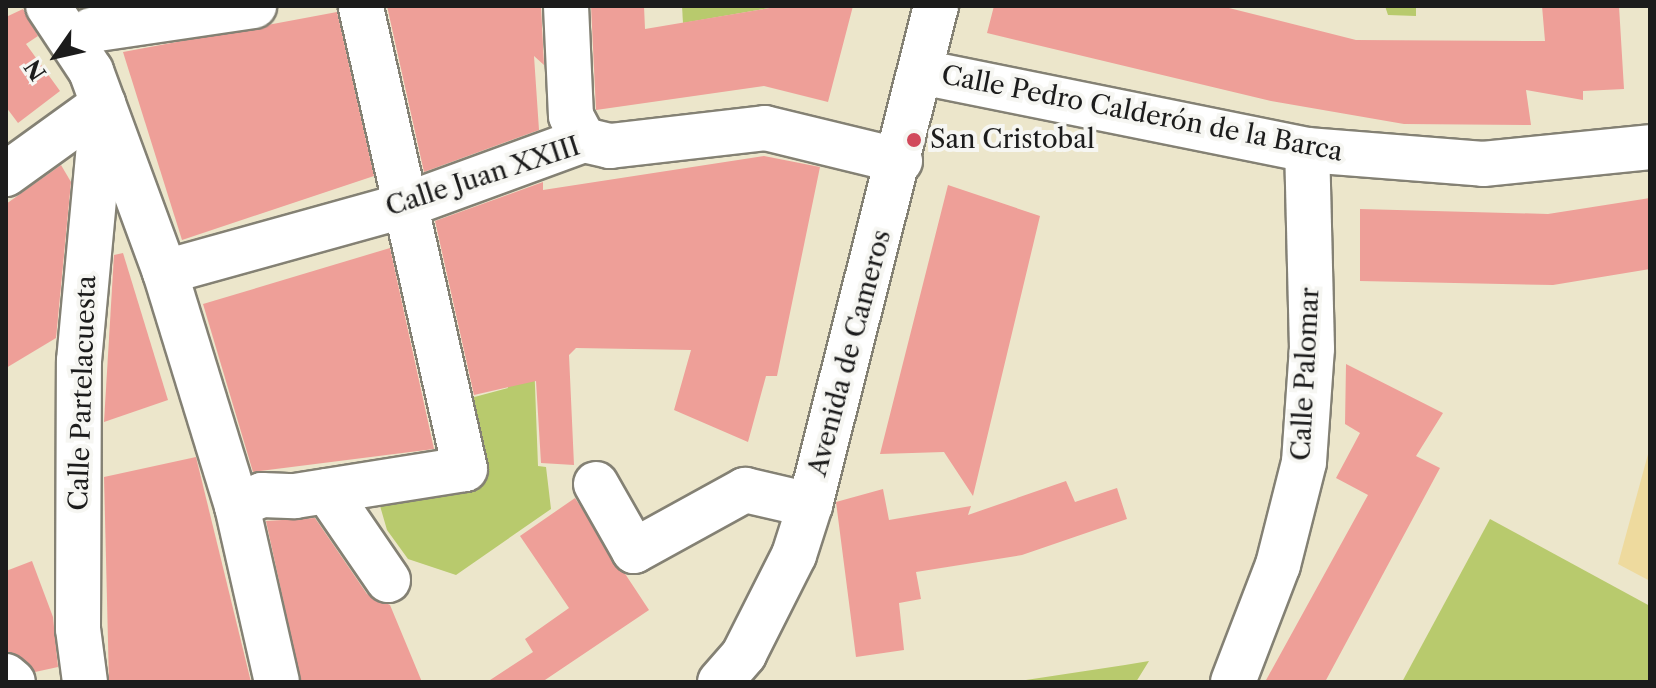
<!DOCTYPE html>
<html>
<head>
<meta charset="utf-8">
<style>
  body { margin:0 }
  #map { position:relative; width:1656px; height:688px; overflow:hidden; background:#ece6cb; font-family:"Libre Caslon Text",serif }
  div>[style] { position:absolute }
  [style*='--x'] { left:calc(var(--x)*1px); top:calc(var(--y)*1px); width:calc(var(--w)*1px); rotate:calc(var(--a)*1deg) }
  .green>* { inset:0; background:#b8ca6d }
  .sand>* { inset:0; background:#eeda9e }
  .building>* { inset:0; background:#ee9f98 }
  .roads { filter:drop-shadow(2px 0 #848174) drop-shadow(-2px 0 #848174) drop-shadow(0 2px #848174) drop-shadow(0 -2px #848174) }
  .minor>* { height:44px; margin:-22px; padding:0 22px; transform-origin:22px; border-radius:22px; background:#fff }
  .major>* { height:44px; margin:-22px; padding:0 22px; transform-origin:22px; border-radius:22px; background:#fff }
  .dots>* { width:22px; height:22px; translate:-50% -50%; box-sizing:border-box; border:4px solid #f6f6f2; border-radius:50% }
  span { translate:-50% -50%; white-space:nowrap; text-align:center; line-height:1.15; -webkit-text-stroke:8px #f6f6f2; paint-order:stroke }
  .street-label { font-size:26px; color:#1c1c1c }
  .poi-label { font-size:26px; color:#1c1c1c }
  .left { translate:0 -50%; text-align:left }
  .frame { position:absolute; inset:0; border:8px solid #1c1c1c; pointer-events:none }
  .north { position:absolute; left:16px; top:16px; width:80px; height:80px; -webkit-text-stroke:6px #f6f6f2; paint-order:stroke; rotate:236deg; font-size:22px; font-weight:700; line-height:32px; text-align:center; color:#1c1c1c }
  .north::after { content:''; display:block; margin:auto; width:28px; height:36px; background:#1c1c1c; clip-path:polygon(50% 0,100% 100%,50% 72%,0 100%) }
</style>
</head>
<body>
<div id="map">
  <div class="green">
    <div style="clip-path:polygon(682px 6px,781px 6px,683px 23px)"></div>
    <div style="clip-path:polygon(1385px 6px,1416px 6px,1416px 16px,1388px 15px)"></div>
    <div style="clip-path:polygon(534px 360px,538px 466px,546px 467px,551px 509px,456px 575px,408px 559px,387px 530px,376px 492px,475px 474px,467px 399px,508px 388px,504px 368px)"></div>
    <div style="clip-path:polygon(1490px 519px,1650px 606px,1650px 682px,1402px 682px)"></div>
    <div style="clip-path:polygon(1149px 661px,1136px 682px,1013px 682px,1125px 665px)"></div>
  </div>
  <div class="sand">
    <div style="clip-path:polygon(1650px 447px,1650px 581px,1618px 564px)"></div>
  </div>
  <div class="building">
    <div style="clip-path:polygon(387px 6px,541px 6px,544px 65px,534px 56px,539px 130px,424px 172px)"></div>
    <div style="clip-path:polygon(591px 6px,644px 6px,645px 29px,781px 6px,853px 6px,828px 102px,764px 86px,596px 110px)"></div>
    <div style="clip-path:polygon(994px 6px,1221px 6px,1356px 40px,1545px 41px,1542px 6px,1619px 6px,1624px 89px,1583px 91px,1583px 100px,1526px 90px,1531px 125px,1404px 124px,1271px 101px,987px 33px)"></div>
    <div style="clip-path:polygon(23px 9px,38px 36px,26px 44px,60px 91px,18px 123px,6px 107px,6px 17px)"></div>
    <div style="clip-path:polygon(337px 12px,374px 176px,182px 240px,123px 52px)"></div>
    <div style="clip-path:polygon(764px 156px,820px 167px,777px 376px,766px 376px,748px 442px,674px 410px,691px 350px,576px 348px,569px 355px,574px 465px,541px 463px,536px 381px,474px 395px,435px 221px,543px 182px,543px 190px)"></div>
    <div style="clip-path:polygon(61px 165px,71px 182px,56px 338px,6px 368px,6px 204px)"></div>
    <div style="clip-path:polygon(948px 185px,1040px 216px,973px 496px,944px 452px,880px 454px)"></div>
    <div style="clip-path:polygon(1650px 198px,1650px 269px,1553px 285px,1360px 281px,1360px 209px,1548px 214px)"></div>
    <div style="clip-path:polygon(390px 248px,434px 449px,253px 472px,203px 304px)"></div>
    <div style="clip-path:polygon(123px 253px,168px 400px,104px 422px,114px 255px)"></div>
    <div style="clip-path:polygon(1346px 364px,1443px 413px,1416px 456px,1440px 468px,1325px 682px,1265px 682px,1368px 495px,1336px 478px,1360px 433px,1345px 424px)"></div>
    <div style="clip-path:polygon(196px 457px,251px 682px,109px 682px,104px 477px)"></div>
    <div style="clip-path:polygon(1066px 481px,1075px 502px,1117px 488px,1127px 519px,1022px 555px,916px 572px,921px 599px,899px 603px,904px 650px,856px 657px,836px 502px,883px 489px,889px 520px,971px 506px,968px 515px)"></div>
    <div style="clip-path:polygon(575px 498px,649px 610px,542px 682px,487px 682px,533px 652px,525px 639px,569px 608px,520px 536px)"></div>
    <div style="clip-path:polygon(315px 518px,367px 594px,390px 605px,422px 682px,301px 682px,266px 521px)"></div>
    <div style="clip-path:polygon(32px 561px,53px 617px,58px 667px,35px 672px,6px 652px,6px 571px)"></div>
  </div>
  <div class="roads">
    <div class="minor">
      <div style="--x:48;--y:6;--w:78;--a:56.5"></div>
      <div style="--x:91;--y:71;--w:214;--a:69.8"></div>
      <div style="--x:165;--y:272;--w:245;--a:72.9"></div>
      <div style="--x:237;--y:506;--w:180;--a:77.2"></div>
      <div style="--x:566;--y:6;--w:110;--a:87.4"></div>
      <div style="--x:571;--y:116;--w:27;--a:62"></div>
      <div style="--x:91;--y:30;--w:165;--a:-8.4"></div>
      <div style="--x:921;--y:72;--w:394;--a:11.4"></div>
      <div style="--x:1307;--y:150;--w:177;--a:4.5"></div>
      <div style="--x:1483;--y:164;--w:168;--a:-5.8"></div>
      <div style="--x:6;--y:174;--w:120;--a:-35.8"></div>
      <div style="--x:165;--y:272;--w:250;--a:-15.5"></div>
      <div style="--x:406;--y:205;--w:189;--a:-20.1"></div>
      <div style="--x:584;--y:140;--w:27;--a:13"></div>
      <div style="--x:610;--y:146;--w:156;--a:-6.6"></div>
      <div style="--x:765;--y:128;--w:139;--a:13.7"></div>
      <div style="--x:596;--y:484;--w:77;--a:60.4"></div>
      <div style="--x:634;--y:551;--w:127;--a:-28.8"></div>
      <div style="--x:745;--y:490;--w:67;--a:13"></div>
      <div style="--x:327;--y:491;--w:108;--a:55.6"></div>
      <div style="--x:237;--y:506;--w:27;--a:-24"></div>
      <div style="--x:262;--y:495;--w:33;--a:2"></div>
      <div style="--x:295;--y:496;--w:172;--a:-9"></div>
      <div style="--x:465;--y:469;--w:475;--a:-102.7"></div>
      <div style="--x:6;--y:676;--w:9;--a:41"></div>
      <div style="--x:85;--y:682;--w:53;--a:-97.5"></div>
      <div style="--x:78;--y:629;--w:268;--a:-89.8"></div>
      <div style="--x:79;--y:361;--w:248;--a:-84.7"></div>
      <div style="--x:1233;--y:682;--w:125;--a:-69"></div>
      <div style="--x:1278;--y:565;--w:106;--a:-75.8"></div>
      <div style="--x:1304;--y:462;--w:113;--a:-86"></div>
      <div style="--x:1312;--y:349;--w:199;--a:-91.4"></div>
    </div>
    <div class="major">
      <div style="--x:720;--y:682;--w:37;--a:-49"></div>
      <div style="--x:744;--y:654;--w:111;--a:-63.2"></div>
      <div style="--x:794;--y:555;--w:52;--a:-72.3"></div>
      <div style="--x:810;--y:505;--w:515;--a:-75.83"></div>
    </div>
  </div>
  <div class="dots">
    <div style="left:914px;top:140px;background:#d1495b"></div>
  </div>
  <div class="street-label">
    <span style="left:1142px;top:114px;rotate:11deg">Calle Pedro Calderón de la Barca</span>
    <span style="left:483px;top:177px;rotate:-18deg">Calle Juan XXIII</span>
    <span style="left:850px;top:353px;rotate:-75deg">Avenida de Cameros</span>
    <span style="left:1306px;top:374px;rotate:-87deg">Calle Palomar</span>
    <span style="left:83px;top:393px;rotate:-88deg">Calle Partelacuesta</span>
  </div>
  <div class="poi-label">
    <span class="left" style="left:930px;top:140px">San Cristobal</span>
  </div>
  <div class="frame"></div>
  <div class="north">N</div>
</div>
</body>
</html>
